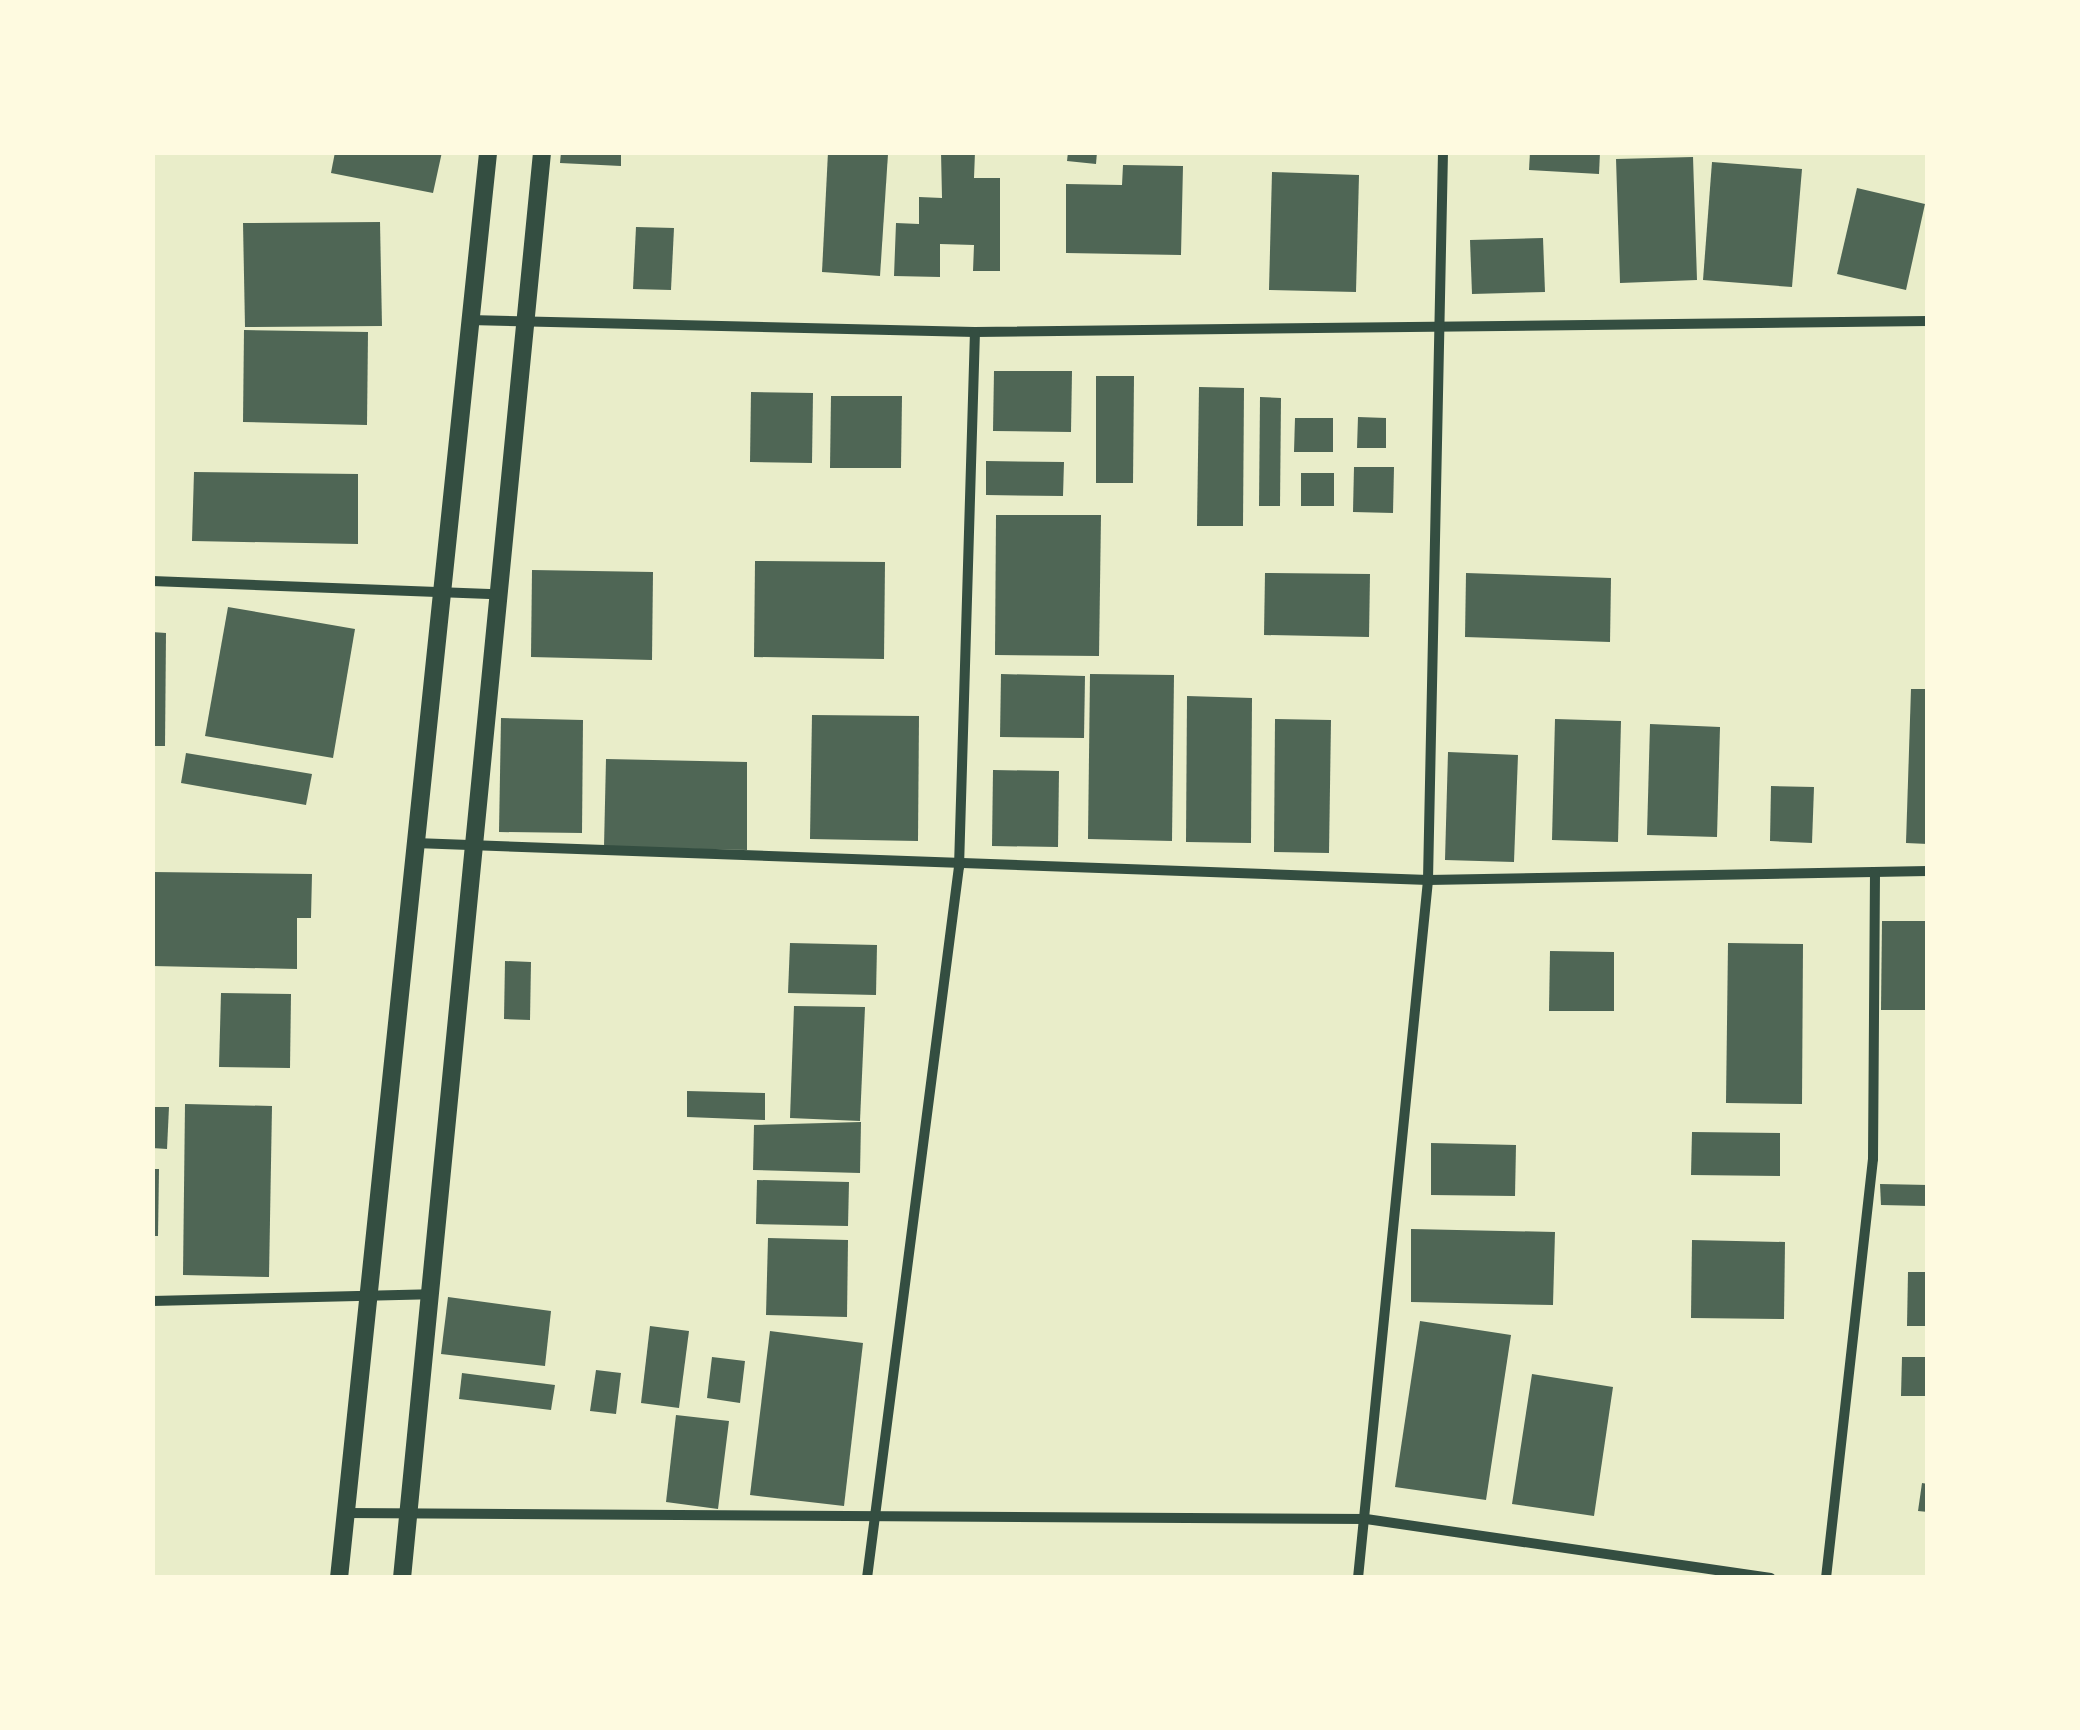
<!DOCTYPE html>
<html>
<head>
<meta charset="utf-8">
<style>
  body { margin:0 }
  #map { position:relative; width:2080px; height:1730px; overflow:hidden; background:#e9edc9; font-family:"Titillium Web",sans-serif }
  div>[style] { position:absolute }
  [style*='--x'] { left:calc(var(--x)*1px); top:calc(var(--y)*1px); width:calc(var(--w)*1px); rotate:calc(var(--a)*1deg) }
  .building>* { inset:0; background:#4f6655 }
  .minor>* { height:10px; margin:-5px; padding:0 5px; transform-origin:5px; border-radius:5px; background:#344e41 }
  .tertiary>* { height:18px; margin:-9px; padding:0 9px; transform-origin:9px; border-radius:9px; background:#344e41 }
  span { translate:-50% -50%; white-space:nowrap; text-align:center; line-height:1.15; -webkit-text-stroke:8px #fefae0; paint-order:stroke }
  .frame { position:absolute; inset:0; border:155px solid #fefae0; pointer-events:none }
</style>
</head>
<body>
<div id="map">
  <div class="building">
    <div style="clip-path:polygon(335px 152px,442px 152px,433px 193px,331px 173px)"></div>
    <div style="clip-path:polygon(561px 152px,621px 152px,621px 166px,560px 163px)"></div>
    <div style="clip-path:polygon(828px 152px,888px 154px,880px 276px,822px 272px)"></div>
    <div style="clip-path:polygon(941px 152px,975px 152px,974px 178px,1000px 178px,1000px 271px,973px 271px,974px 245px,940px 244px,940px 277px,894px 276px,896px 223px,919px 224px,919px 197px,942px 198px)"></div>
    <div style="clip-path:polygon(1068px 152px,1097px 152px,1096px 164px,1067px 161px)"></div>
    <div style="clip-path:polygon(1530px 152px,1600px 152px,1599px 174px,1529px 170px)"></div>
    <div style="clip-path:polygon(1693px 157px,1697px 280px,1620px 283px,1616px 159px)"></div>
    <div style="clip-path:polygon(1712px 162px,1802px 169px,1792px 287px,1703px 280px)"></div>
    <div style="clip-path:polygon(1123px 165px,1183px 166px,1181px 255px,1066px 253px,1066px 184px,1122px 185px)"></div>
    <div style="clip-path:polygon(1272px 172px,1359px 175px,1356px 292px,1269px 290px)"></div>
    <div style="clip-path:polygon(1857px 188px,1925px 204px,1906px 290px,1837px 274px)"></div>
    <div style="clip-path:polygon(380px 222px,382px 326px,245px 327px,243px 223px)"></div>
    <div style="clip-path:polygon(636px 227px,674px 228px,671px 290px,633px 289px)"></div>
    <div style="clip-path:polygon(1543px 238px,1545px 292px,1472px 294px,1470px 240px)"></div>
    <div style="clip-path:polygon(244px 330px,368px 332px,367px 425px,243px 422px)"></div>
    <div style="clip-path:polygon(994px 371px,1072px 371px,1071px 432px,993px 431px)"></div>
    <div style="clip-path:polygon(1096px 376px,1134px 376px,1133px 483px,1096px 483px)"></div>
    <div style="clip-path:polygon(1199px 387px,1244px 388px,1243px 526px,1197px 526px)"></div>
    <div style="clip-path:polygon(751px 392px,813px 393px,812px 463px,750px 462px)"></div>
    <div style="clip-path:polygon(831px 396px,902px 396px,901px 468px,830px 468px)"></div>
    <div style="clip-path:polygon(1260px 397px,1281px 398px,1280px 506px,1259px 506px)"></div>
    <div style="clip-path:polygon(1358px 417px,1386px 418px,1386px 448px,1357px 448px)"></div>
    <div style="clip-path:polygon(1295px 418px,1333px 418px,1333px 452px,1294px 452px)"></div>
    <div style="clip-path:polygon(986px 461px,1064px 462px,1063px 496px,986px 495px)"></div>
    <div style="clip-path:polygon(1354px 467px,1394px 467px,1393px 513px,1353px 512px)"></div>
    <div style="clip-path:polygon(194px 472px,358px 474px,358px 544px,192px 541px)"></div>
    <div style="clip-path:polygon(1301px 473px,1334px 473px,1334px 506px,1301px 506px)"></div>
    <div style="clip-path:polygon(996px 515px,1101px 515px,1099px 656px,995px 655px)"></div>
    <div style="clip-path:polygon(755px 561px,885px 562px,884px 659px,754px 657px)"></div>
    <div style="clip-path:polygon(532px 570px,653px 572px,652px 660px,531px 657px)"></div>
    <div style="clip-path:polygon(1265px 573px,1370px 574px,1369px 637px,1264px 635px)"></div>
    <div style="clip-path:polygon(1466px 573px,1611px 578px,1610px 642px,1465px 637px)"></div>
    <div style="clip-path:polygon(228px 607px,355px 629px,333px 758px,205px 736px)"></div>
    <div style="clip-path:polygon(152px 632px,166px 633px,165px 746px,152px 746px)"></div>
    <div style="clip-path:polygon(1001px 674px,1085px 676px,1084px 738px,1000px 737px)"></div>
    <div style="clip-path:polygon(1090px 674px,1174px 675px,1172px 841px,1088px 839px)"></div>
    <div style="clip-path:polygon(1911px 689px,1928px 689px,1928px 844px,1906px 843px)"></div>
    <div style="clip-path:polygon(1187px 696px,1252px 698px,1251px 843px,1186px 842px)"></div>
    <div style="clip-path:polygon(812px 715px,919px 716px,918px 841px,810px 839px)"></div>
    <div style="clip-path:polygon(501px 718px,583px 720px,582px 833px,499px 832px)"></div>
    <div style="clip-path:polygon(1275px 719px,1331px 720px,1329px 853px,1274px 852px)"></div>
    <div style="clip-path:polygon(1555px 719px,1621px 721px,1618px 842px,1552px 840px)"></div>
    <div style="clip-path:polygon(1650px 724px,1720px 727px,1717px 837px,1647px 835px)"></div>
    <div style="clip-path:polygon(1448px 752px,1518px 755px,1514px 862px,1445px 860px)"></div>
    <div style="clip-path:polygon(186px 753px,312px 774px,306px 805px,181px 783px)"></div>
    <div style="clip-path:polygon(606px 759px,747px 762px,747px 850px,604px 847px)"></div>
    <div style="clip-path:polygon(993px 770px,1059px 771px,1058px 847px,992px 846px)"></div>
    <div style="clip-path:polygon(1771px 786px,1814px 787px,1812px 843px,1770px 841px)"></div>
    <div style="clip-path:polygon(152px 872px,312px 874px,311px 918px,297px 918px,297px 969px,152px 966px)"></div>
    <div style="clip-path:polygon(1882px 921px,1928px 921px,1928px 1010px,1881px 1010px)"></div>
    <div style="clip-path:polygon(790px 943px,877px 945px,876px 995px,788px 993px)"></div>
    <div style="clip-path:polygon(1728px 943px,1803px 944px,1802px 1104px,1726px 1103px)"></div>
    <div style="clip-path:polygon(1550px 951px,1614px 952px,1614px 1011px,1549px 1011px)"></div>
    <div style="clip-path:polygon(505px 961px,531px 962px,530px 1020px,504px 1019px)"></div>
    <div style="clip-path:polygon(221px 993px,291px 994px,290px 1068px,219px 1067px)"></div>
    <div style="clip-path:polygon(794px 1006px,865px 1007px,860px 1121px,790px 1118px)"></div>
    <div style="clip-path:polygon(687px 1091px,765px 1093px,765px 1120px,687px 1117px)"></div>
    <div style="clip-path:polygon(185px 1104px,272px 1106px,269px 1277px,183px 1275px)"></div>
    <div style="clip-path:polygon(152px 1107px,169px 1107px,167px 1149px,152px 1148px)"></div>
    <div style="clip-path:polygon(861px 1122px,860px 1173px,753px 1170px,754px 1125px)"></div>
    <div style="clip-path:polygon(1692px 1132px,1780px 1133px,1780px 1176px,1691px 1175px)"></div>
    <div style="clip-path:polygon(1431px 1143px,1516px 1145px,1515px 1196px,1431px 1195px)"></div>
    <div style="clip-path:polygon(152px 1169px,159px 1169px,158px 1236px,152px 1236px)"></div>
    <div style="clip-path:polygon(757px 1180px,849px 1182px,848px 1226px,756px 1224px)"></div>
    <div style="clip-path:polygon(1880px 1184px,1928px 1185px,1928px 1206px,1881px 1205px)"></div>
    <div style="clip-path:polygon(1411px 1229px,1555px 1232px,1553px 1305px,1411px 1302px)"></div>
    <div style="clip-path:polygon(768px 1238px,848px 1240px,847px 1317px,766px 1315px)"></div>
    <div style="clip-path:polygon(1692px 1240px,1785px 1242px,1784px 1319px,1691px 1318px)"></div>
    <div style="clip-path:polygon(1908px 1272px,1928px 1272px,1928px 1326px,1907px 1326px)"></div>
    <div style="clip-path:polygon(448px 1297px,551px 1311px,545px 1366px,441px 1354px)"></div>
    <div style="clip-path:polygon(1420px 1321px,1511px 1335px,1486px 1500px,1395px 1487px)"></div>
    <div style="clip-path:polygon(650px 1326px,689px 1331px,679px 1408px,641px 1403px)"></div>
    <div style="clip-path:polygon(770px 1331px,863px 1343px,844px 1506px,750px 1495px)"></div>
    <div style="clip-path:polygon(712px 1357px,745px 1361px,740px 1403px,707px 1398px)"></div>
    <div style="clip-path:polygon(1902px 1357px,1928px 1357px,1928px 1396px,1901px 1396px)"></div>
    <div style="clip-path:polygon(596px 1370px,621px 1373px,616px 1414px,590px 1411px)"></div>
    <div style="clip-path:polygon(462px 1373px,555px 1385px,551px 1410px,459px 1399px)"></div>
    <div style="clip-path:polygon(1532px 1374px,1613px 1387px,1594px 1516px,1512px 1504px)"></div>
    <div style="clip-path:polygon(676px 1415px,729px 1421px,718px 1509px,666px 1502px)"></div>
    <div style="clip-path:polygon(1922px 1483px,1928px 1484px,1928px 1512px,1918px 1511px)"></div>
  </div>
  <div class="minor">
    <div style="--x:469;--y:320;--w:506;--a:1.36"></div>
    <div style="--x:975;--y:332;--w:953;--a:-0.66"></div>
    <div style="--x:152;--y:581;--w:344;--a:2.2"></div>
    <div style="--x:415;--y:843;--w:1014;--a:2.09"></div>
    <div style="--x:1428;--y:880;--w:500;--a:-1.03"></div>
    <div style="--x:152;--y:1301;--w:278;--a:-1.4"></div>
    <div style="--x:346;--y:1513;--w:1020;--a:0.34"></div>
    <div style="--x:1366;--y:1519;--w:409;--a:8.3"></div>
    <div style="--x:867;--y:1578;--w:717;--a:-82.63"></div>
    <div style="--x:959;--y:867;--w:535;--a:-88.29"></div>
    <div style="--x:1358;--y:1578;--w:702;--a:-84.27"></div>
    <div style="--x:1428;--y:880;--w:728;--a:-88.82"></div>
    <div style="--x:1826;--y:1578;--w:422;--a:-83.6"></div>
    <div style="--x:1873;--y:1159;--w:287;--a:-89.6"></div>
  </div>
  <div class="tertiary">
    <div style="--x:339;--y:1578;--w:1434;--a:-84.03"></div>
    <div style="--x:402;--y:1578;--w:1433;--a:-84.39"></div>
  </div>
  <div class="frame"></div>
</div>
</body>
</html>
